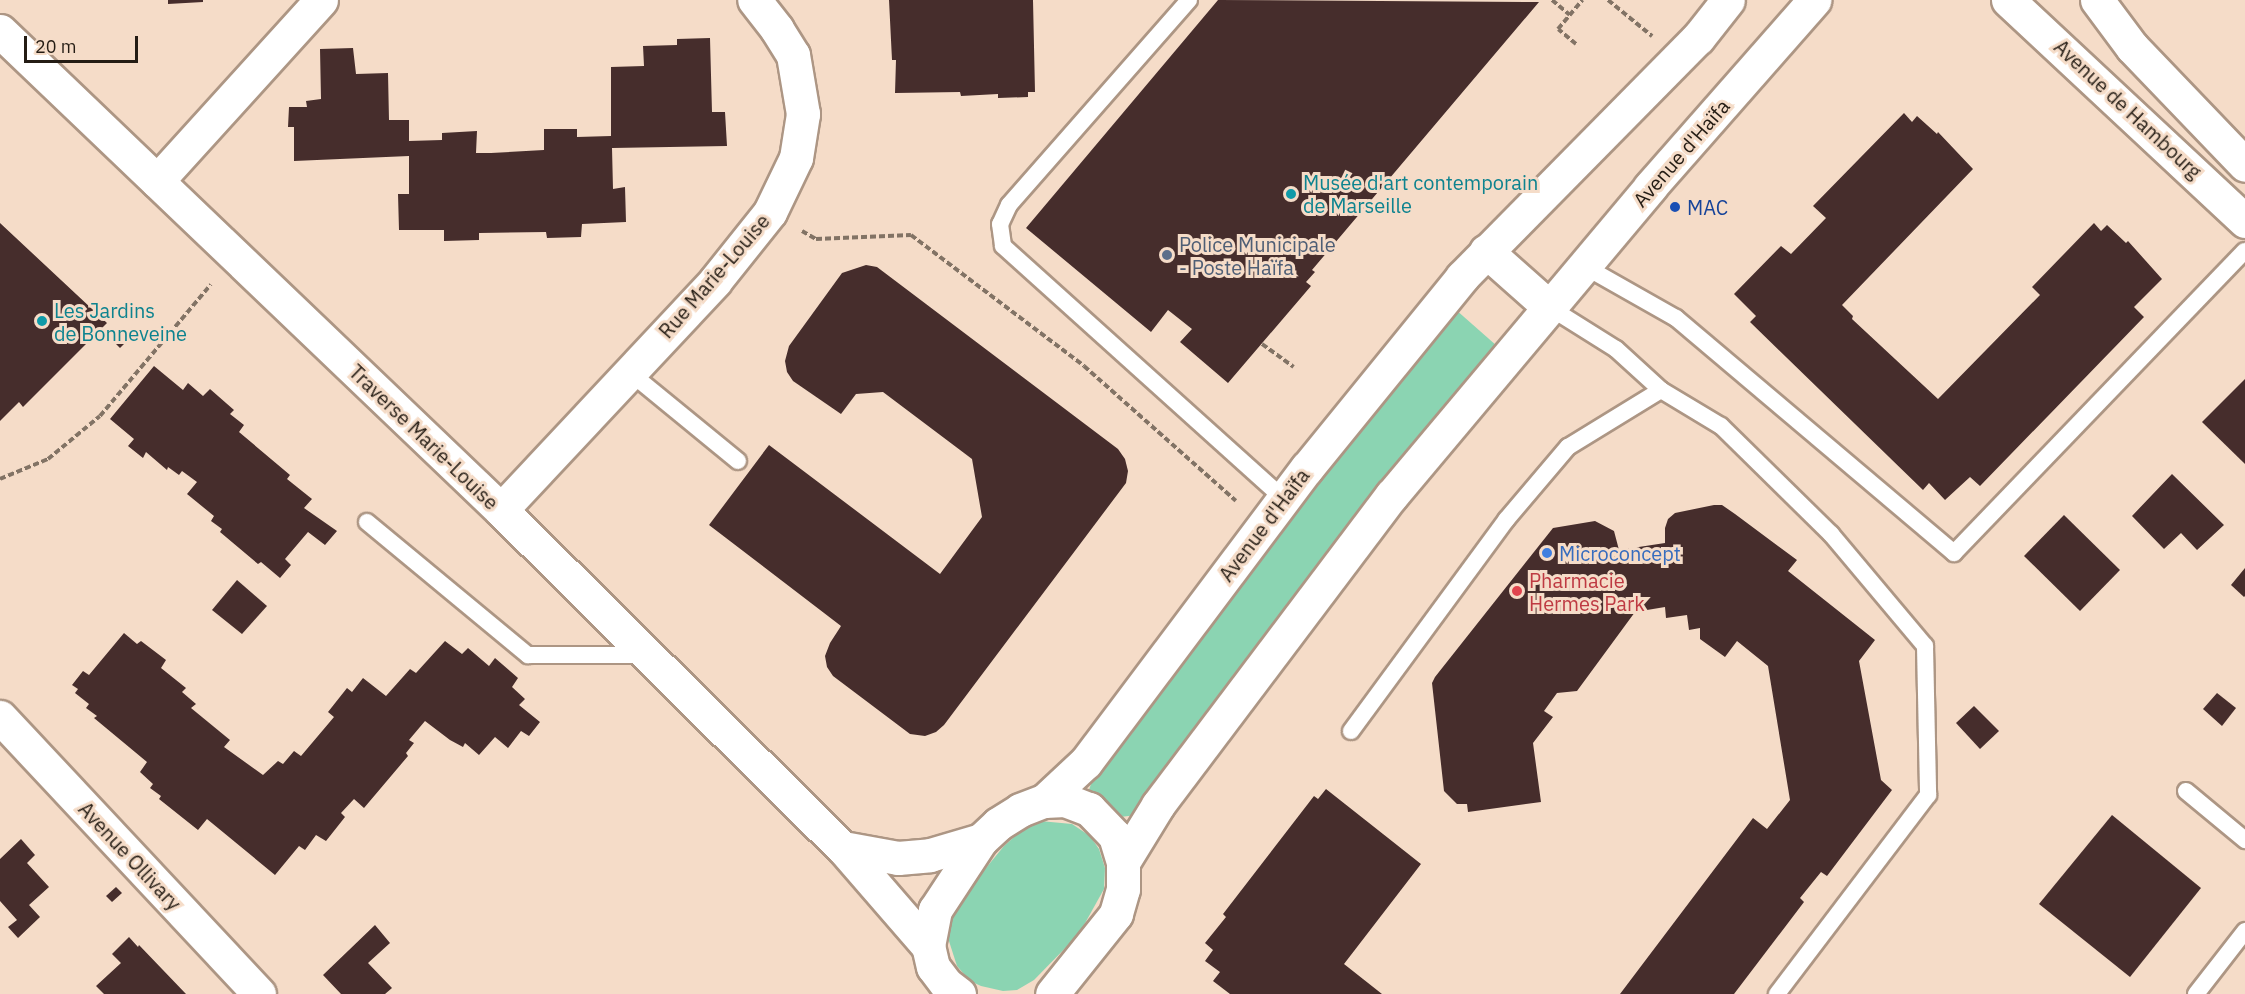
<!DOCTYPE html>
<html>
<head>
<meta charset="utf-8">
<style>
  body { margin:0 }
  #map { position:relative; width:2245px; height:994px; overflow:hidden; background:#f5dcc8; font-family:"IBM Plex Sans",sans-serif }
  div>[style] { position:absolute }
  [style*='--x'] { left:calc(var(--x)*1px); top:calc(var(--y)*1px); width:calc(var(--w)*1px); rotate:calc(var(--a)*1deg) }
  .green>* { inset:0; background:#8bd4b2 }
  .building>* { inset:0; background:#462d2c }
  .path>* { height:4px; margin-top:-2px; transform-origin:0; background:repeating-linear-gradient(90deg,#827365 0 6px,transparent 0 9px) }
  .roads { filter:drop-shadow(2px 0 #ad9684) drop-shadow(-2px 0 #ad9684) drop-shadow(0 2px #ad9684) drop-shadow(0 -2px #ad9684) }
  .lane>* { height:16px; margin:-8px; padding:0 8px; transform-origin:8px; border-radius:8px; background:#fff }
  .street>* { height:33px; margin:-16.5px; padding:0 16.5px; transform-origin:16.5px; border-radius:16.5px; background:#fff }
  .secondary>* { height:33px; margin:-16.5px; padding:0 16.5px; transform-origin:16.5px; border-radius:16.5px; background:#fff }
  .dots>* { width:16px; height:16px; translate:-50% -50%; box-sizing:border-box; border:3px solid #f5dcc8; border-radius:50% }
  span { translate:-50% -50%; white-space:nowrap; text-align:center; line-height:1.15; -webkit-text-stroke:6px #f5dcc8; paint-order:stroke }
  .street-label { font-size:20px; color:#241c14 }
  .culture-label { font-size:20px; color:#0d838f }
  .left { translate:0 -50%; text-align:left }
  .transit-label { font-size:20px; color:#164399 }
  .service-label { font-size:20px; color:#4e5e75 }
  .shop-label { font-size:20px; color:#366cbe }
  .health-label { font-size:20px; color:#be3a42 }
  .scale { position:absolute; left:24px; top:36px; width:114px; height:27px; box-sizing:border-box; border:3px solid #241c14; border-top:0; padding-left:8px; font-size:18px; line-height:21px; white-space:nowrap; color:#241c14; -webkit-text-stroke:4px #f5dcc8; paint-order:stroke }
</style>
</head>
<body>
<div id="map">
  <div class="green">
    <div style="clip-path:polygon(1455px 309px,1497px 346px,1137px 815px,1120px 817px,1089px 790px,1094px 775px,1319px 476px)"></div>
    <div style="clip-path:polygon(1040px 821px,1072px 824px,1090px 836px,1099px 849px,1105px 868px,1104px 889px,1079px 934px,1034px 980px,1017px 990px,1003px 991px,981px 986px,970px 981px,957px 966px,948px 938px,954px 907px,1004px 846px,1023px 829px)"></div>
  </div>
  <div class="building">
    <div style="clip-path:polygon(168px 0,203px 0,203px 2px,168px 4px)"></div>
    <div style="clip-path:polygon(889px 0,1033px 0,1035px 92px,1028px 92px,1028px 97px,998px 98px,998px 94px,961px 96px,960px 92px,895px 93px,896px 60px,892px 60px)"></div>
    <div style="clip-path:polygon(1218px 0,1539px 2px,1312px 270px,1315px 272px,1306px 282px,1311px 286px,1228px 383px,1180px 342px,1192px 329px,1168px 310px,1151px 332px,1026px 228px)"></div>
    <div style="clip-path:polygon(710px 38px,712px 112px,725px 112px,727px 146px,612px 148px,613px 189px,625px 187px,626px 222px,582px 224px,581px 237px,547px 238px,546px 232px,479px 233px,479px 240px,444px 241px,444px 230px,399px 230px,398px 194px,409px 194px,409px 156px,294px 161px,294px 127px,288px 127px,289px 107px,307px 107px,306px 101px,321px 99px,320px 49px,353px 48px,356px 74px,388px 73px,389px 120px,409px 120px,409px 141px,442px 140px,442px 133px,477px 131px,476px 153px,491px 153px,544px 150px,544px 129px,577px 129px,577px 137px,611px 136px,611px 67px,644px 66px,643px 46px,677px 45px,677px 39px)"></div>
    <div style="clip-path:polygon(1904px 113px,1912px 122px,1917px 116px,1937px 134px,1938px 132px,1973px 169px,1842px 305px,1853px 316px,1852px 319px,1938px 399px,2040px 295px,2032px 287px,2094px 223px,2101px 231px,2107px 225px,2126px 243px,2128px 241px,2162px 279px,2134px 307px,2144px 317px,1980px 486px,1970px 477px,1945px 500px,1929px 483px,1923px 490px,1750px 322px,1756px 316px,1734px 294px,1781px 246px,1791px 254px,1826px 218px,1813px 206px)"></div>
    <div style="clip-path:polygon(0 223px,107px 323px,23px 407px,19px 402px,0 421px)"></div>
    <div style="clip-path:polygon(866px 265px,877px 267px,1118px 449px,1125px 459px,1128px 471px,1126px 483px,944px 725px,936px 732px,925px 736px,910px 734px,833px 676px,827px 667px,825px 656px,830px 643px,841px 626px,709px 525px,769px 445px,940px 574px,982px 517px,972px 459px,883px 392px,856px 394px,841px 414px,793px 381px,787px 372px,785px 361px,789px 346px,842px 273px)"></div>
    <div style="clip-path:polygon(116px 331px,127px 341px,120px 348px,110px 338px)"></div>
    <div style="clip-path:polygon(154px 366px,183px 390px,188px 383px,203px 396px,210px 389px,234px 410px,230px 414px,244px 425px,239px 432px,290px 475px,287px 479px,312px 499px,304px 508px,337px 531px,325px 545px,308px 532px,285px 559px,291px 565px,280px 578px,261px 562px,258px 564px,220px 532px,222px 529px,211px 521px,214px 516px,187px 494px,197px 482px,182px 471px,179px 475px,168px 467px,167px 470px,146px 452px,143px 458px,128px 446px,134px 439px,110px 419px)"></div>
    <div style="clip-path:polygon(2245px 379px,2245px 464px,2202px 422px)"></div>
    <div style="clip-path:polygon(2172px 474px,2224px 525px,2197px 550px,2181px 533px,2164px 549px,2132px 516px)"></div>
    <div style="clip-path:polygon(1714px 505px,1722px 505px,1735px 514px,1797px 560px,1788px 571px,1875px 640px,1859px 661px,1881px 780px,1892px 790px,1827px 876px,1821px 872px,1800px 898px,1804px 902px,1734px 994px,1620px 994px,1753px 818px,1767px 829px,1790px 800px,1768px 666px,1737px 641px,1725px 657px,1700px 639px,1700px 628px,1689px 630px,1687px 615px,1666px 618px,1665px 607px,1635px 612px,1577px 691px,1557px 693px,1544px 711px,1553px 717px,1533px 743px,1541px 802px,1468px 812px,1467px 804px,1457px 804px,1444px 791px,1432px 683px,1435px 677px,1553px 528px,1595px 521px,1614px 531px,1619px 550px,1665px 543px,1665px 528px,1668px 519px,1675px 513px)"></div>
    <div style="clip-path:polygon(2064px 515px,2120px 570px,2080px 611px,2024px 556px)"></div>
    <div style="clip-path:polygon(2245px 568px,2245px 596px,2244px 597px,2231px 585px)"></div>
    <div style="clip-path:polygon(237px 580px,267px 606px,242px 634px,212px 610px)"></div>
    <div style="clip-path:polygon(124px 633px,137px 644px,141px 641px,166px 660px,161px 668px,186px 688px,182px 692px,196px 704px,191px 708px,230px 740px,224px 747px,263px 775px,278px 761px,283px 764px,294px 751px,301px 756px,334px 717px,328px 712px,347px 688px,352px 692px,363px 678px,386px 696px,410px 669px,416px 673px,445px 641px,462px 654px,468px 648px,489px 666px,495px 658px,518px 678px,512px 687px,525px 699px,519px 705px,540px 722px,529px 736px,521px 731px,508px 748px,495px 737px,479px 755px,465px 743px,463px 747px,450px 740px,425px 721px,409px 740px,414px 743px,406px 753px,408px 756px,364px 808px,354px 799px,341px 813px,345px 817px,326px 841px,316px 835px,305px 850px,299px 846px,275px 875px,207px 819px,198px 830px,159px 799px,161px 796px,150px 788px,153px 784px,140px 772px,147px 762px,94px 718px,97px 716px,86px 708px,89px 704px,75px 693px,78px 689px,72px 685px,83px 671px,89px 675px)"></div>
    <div style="clip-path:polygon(2217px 693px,2236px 708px,2222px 726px,2203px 709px)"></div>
    <div style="clip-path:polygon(1974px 706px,1999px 731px,1980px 749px,1956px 723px)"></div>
    <div style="clip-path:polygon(1326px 789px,1421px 864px,1344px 964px,1382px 994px,1230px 994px,1213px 981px,1220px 972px,1205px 961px,1213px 950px,1205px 943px,1226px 917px,1223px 914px,1314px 796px,1318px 799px)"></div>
    <div style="clip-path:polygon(2112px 815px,2201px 888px,2130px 977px,2039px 904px)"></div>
    <div style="clip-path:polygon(21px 839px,35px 855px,27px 863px,49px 887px,29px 905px,40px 917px,18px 938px,8px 927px,17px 920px,0 901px,0 859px)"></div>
    <div style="clip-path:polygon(116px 887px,122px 893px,112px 902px,106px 896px)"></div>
    <div style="clip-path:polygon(375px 925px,390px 943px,368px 963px,392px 988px,385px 994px,341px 994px,323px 975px)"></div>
    <div style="clip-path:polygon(129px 937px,138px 947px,139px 945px,186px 994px,104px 994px,96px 986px,121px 963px,112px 954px)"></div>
  </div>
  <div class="path">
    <div style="--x:1552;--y:0;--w:23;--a:40"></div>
    <div style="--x:1608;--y:0;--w:57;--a:39.3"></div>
    <div style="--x:1576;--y:44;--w:23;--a:-140"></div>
    <div style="--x:1558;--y:29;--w:38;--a:-50"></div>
    <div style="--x:802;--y:231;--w:16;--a:30"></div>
    <div style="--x:816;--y:239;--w:95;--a:-2.4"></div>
    <div style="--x:911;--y:235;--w:217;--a:37.1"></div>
    <div style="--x:1084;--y:366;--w:203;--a:41.6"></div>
    <div style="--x:1262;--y:344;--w:39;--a:36"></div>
    <div style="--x:0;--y:479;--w:52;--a:-22.6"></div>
    <div style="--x:48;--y:459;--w:67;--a:-39.6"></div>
    <div style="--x:100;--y:416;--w:172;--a:-49.9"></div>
  </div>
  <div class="roads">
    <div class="lane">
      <div style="--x:1189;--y:0;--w:273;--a:131.3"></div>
      <div style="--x:1009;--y:205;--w:21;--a:115"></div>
      <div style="--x:1000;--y:224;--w:22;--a:82"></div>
      <div style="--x:1003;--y:246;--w:378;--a:42"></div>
      <div style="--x:1584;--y:266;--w:106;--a:29.5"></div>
      <div style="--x:1676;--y:318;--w:364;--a:40.2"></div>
      <div style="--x:1954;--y:553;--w:419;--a:-46.1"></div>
      <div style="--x:1549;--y:307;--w:79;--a:32.1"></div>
      <div style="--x:1616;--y:349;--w:61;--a:42.3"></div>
      <div style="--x:1661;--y:390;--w:70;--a:31"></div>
      <div style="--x:1721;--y:426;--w:154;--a:44.5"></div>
      <div style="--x:1831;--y:534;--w:146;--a:50"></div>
      <div style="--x:1925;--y:646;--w:149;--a:88.8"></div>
      <div style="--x:1928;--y:795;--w:250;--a:127.2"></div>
      <div style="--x:628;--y:371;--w:142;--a:39.3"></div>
      <div style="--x:367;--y:522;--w:209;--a:39.6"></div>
      <div style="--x:528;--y:655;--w:119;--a:0"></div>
      <div style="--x:1351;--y:731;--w:262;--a:-53.7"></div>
      <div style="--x:1506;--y:520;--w:96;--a:-49.7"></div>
      <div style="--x:1568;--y:447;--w:109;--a:-31.5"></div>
      <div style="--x:2186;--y:791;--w:77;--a:39.7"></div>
      <div style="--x:2196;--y:994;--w:80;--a:-52.1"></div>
    </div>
    <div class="street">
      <div style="--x:0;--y:31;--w:693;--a:43.71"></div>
      <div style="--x:501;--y:510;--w:481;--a:44.7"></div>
      <div style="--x:843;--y:848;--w:130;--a:49.1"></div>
      <div style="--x:157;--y:181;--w:244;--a:-47.8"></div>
      <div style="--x:501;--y:510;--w:313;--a:-46.9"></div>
      <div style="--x:715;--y:281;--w:88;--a:-51.4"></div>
      <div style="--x:770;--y:212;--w:60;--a:-64.3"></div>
      <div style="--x:796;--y:158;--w:45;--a:-81"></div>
      <div style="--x:803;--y:114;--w:60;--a:-99.6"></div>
      <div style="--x:793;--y:55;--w:31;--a:-122"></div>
      <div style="--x:777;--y:29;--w:37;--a:-128"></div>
      <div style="--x:0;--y:717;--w:379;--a:46.9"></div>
      <div style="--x:843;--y:848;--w:56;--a:10.3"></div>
      <div style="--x:898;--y:858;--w:32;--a:-5"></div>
      <div style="--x:930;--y:855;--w:53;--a:-16.4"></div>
    </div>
    <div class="secondary">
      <div style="--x:2008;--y:0;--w:324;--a:43"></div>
      <div style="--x:2097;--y:0;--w:59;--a:53.3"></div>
      <div style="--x:2132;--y:47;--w:163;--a:46.2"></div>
      <div style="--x:1486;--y:251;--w:84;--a:41.6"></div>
      <div style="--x:1044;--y:801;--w:57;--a:-42.9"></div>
      <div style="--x:1086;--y:762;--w:368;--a:-53.1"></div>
      <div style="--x:1307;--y:468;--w:246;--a:-50.9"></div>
      <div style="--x:1462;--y:277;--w:336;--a:-45.4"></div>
      <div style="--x:1698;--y:38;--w:48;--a:-51.7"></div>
      <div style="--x:1123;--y:862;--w:67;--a:-58.4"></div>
      <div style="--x:1158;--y:805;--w:388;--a:-53"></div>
      <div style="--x:1392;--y:495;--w:402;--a:-50"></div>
      <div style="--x:1650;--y:187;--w:249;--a:-48.7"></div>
      <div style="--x:959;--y:994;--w:16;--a:-142"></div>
      <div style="--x:946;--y:984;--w:21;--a:-127"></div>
      <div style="--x:933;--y:967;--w:22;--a:-103"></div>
      <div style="--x:928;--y:946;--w:37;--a:-79"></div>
      <div style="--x:935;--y:910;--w:84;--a:-56.7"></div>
      <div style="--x:981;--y:840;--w:23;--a:-43"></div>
      <div style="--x:998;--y:824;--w:26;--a:-32"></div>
      <div style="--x:1020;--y:810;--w:26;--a:-21"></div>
      <div style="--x:1044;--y:801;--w:21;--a:-3"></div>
      <div style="--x:1065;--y:800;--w:26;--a:21"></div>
      <div style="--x:1089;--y:809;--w:37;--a:46"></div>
      <div style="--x:1115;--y:836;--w:27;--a:73"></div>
      <div style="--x:1123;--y:862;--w:27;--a:90"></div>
      <div style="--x:1123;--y:889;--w:26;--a:106"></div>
      <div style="--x:1116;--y:914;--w:102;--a:128.7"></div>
    </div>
  </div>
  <div class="dots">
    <div style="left:1291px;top:194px;background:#0f9aa8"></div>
    <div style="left:1675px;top:207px;background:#1a4fb4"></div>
    <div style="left:1167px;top:255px;background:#5c6f8a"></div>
    <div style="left:42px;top:321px;background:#0f9aa8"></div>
    <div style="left:1547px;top:553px;background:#3f7fe0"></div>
    <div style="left:1517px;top:591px;background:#e0444e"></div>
  </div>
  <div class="street-label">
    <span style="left:2128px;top:109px;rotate:43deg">Avenue de Hambourg</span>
    <span style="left:1681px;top:153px;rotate:-49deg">Avenue d'Haïfa</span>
    <span style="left:714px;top:276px;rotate:-49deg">Rue Marie-Louise</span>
    <span style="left:424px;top:437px;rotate:44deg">Traverse Marie-Louise</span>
    <span style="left:1264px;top:525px;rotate:-53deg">Avenue d'Haïfa</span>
    <span style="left:130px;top:856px;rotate:47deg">Avenue Ollivary</span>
  </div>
  <div class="culture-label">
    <span class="left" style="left:1303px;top:194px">Musée d'art contemporain<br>de Marseille</span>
    <span class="left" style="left:54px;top:322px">Les Jardins<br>de Bonneveine</span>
  </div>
  <div class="transit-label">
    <span class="left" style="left:1687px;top:207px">MAC</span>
  </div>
  <div class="service-label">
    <span class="left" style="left:1179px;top:256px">Police Municipale<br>- Poste Haïfa</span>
  </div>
  <div class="shop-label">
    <span class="left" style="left:1559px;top:553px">Microconcept</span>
  </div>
  <div class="health-label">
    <span class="left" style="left:1529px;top:592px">Pharmacie<br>Hermes Park</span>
  </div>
  <div class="scale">20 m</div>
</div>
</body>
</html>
